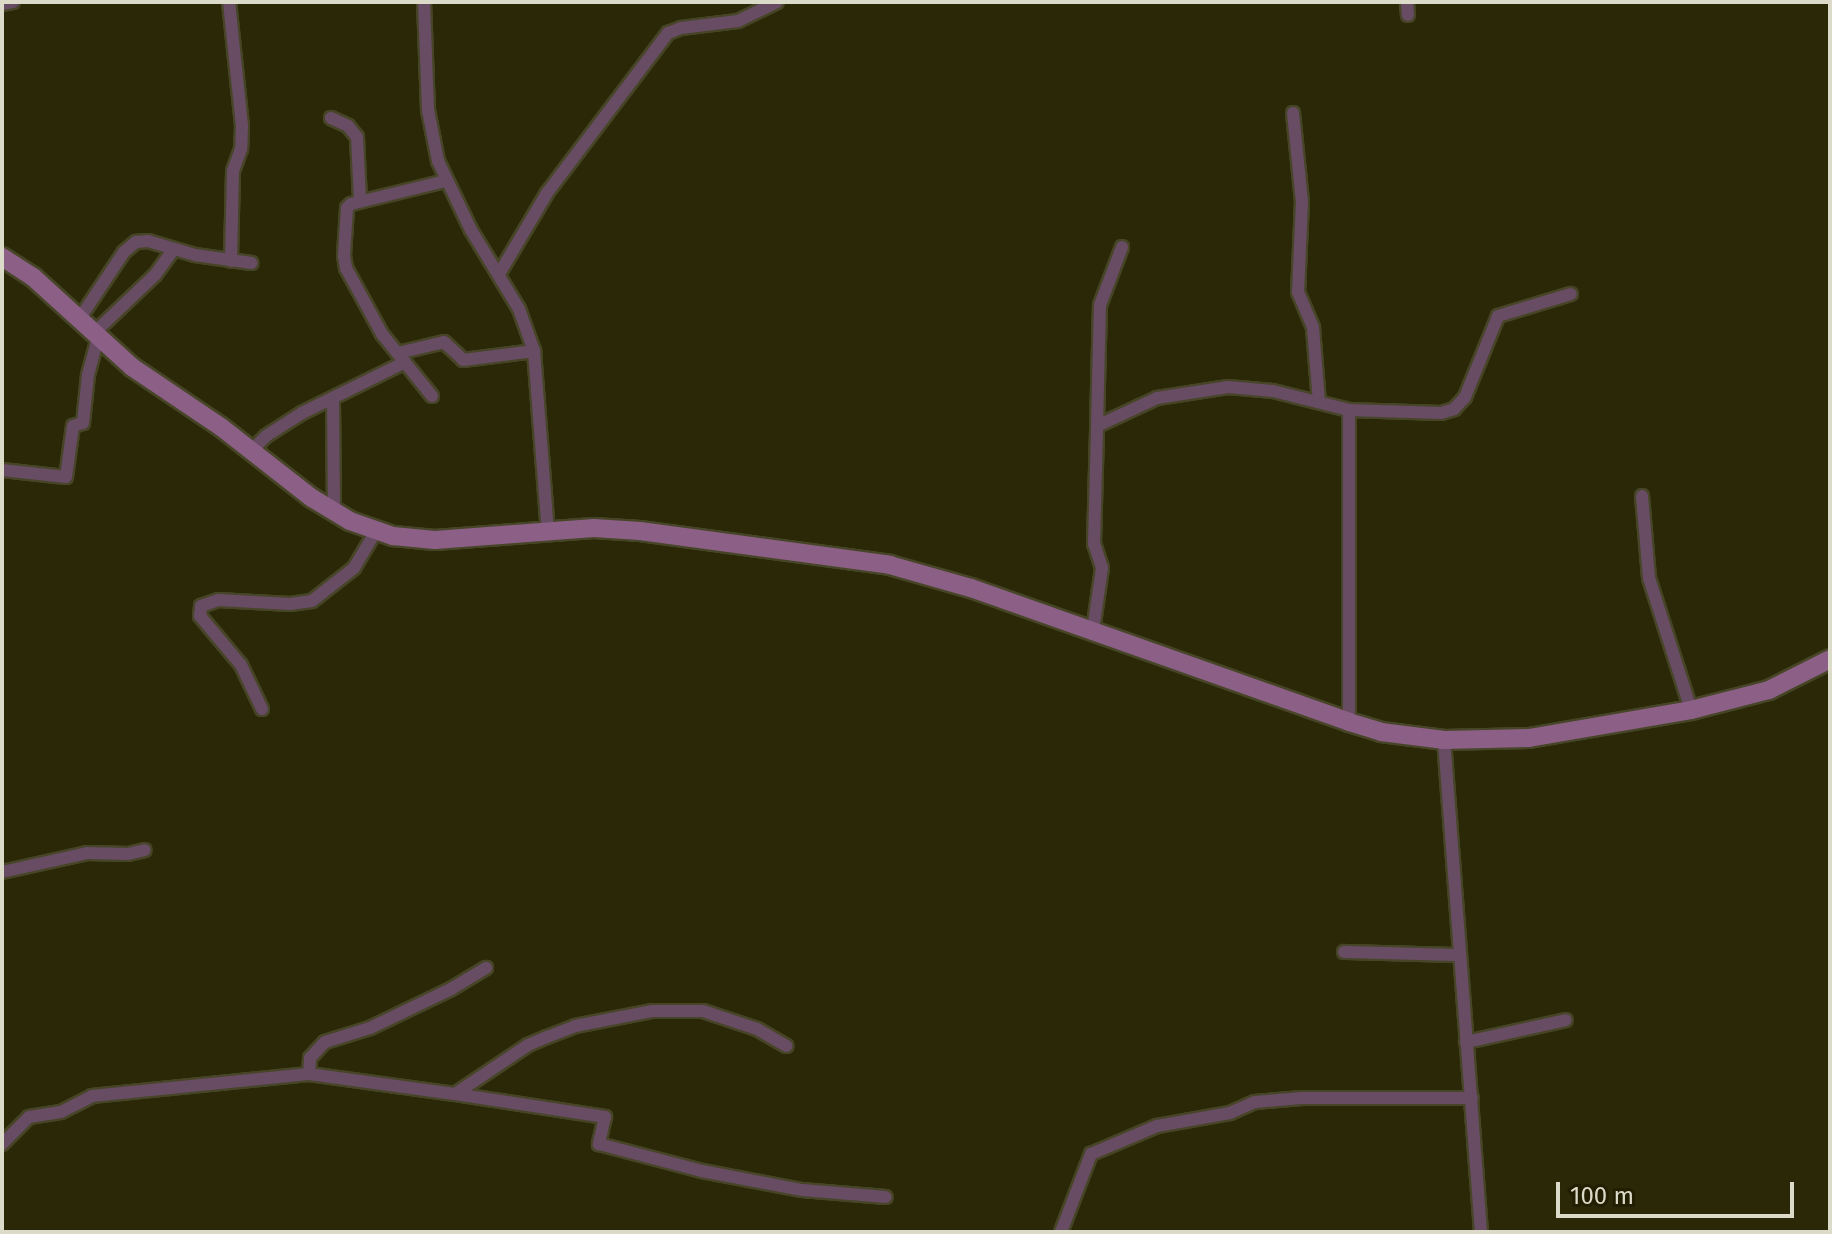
<!DOCTYPE html>
<html>
<head>
<meta charset="utf-8">
<style>
  body { margin:0 }
  #map { position:relative; width:1832px; height:1234px; overflow:hidden; background:#2b2808; font-family:"Fira Sans",sans-serif }
  div>[style] { position:absolute }
  [style*='--x'] { left:calc(var(--x)*1px); top:calc(var(--y)*1px); width:calc(var(--w)*1px); rotate:calc(var(--a)*1deg) }
  .roads { filter:drop-shadow(2px 0 #474527) drop-shadow(-2px 0 #474527) drop-shadow(0 2px #474527) drop-shadow(0 -2px #474527) }
  .minor>* { height:12px; margin:-6px; padding:0 6px; transform-origin:6px; border-radius:6px; background:#684c64 }
  .secondary>* { height:18px; margin:-9px; padding:0 9px; transform-origin:9px; border-radius:9px; background:#8c6086 }
  span { translate:-50% -50%; white-space:nowrap; text-align:center; line-height:1.15; -webkit-text-stroke:6px #211e01; paint-order:stroke }
  .frame { position:absolute; inset:0; border:4px solid #dcdbc9; pointer-events:none }
  .scale { position:absolute; left:1556px; top:1182px; width:238px; height:36px; box-sizing:border-box; border:4px solid #dcdbc9; border-top:0; padding-left:10px; font-size:24px; line-height:28px; white-space:nowrap; color:#dcdbc9; -webkit-text-stroke:6px #211e01; paint-order:stroke }
</style>
</head>
<body>
<div id="map">
  <div class="roads">
    <div class="minor">
      <div style="--x:229;--y:2;--w:125;--a:84"></div>
      <div style="--x:242;--y:126;--w:23;--a:92"></div>
      <div style="--x:241;--y:149;--w:23;--a:110"></div>
      <div style="--x:233;--y:171;--w:90;--a:91.3"></div>
      <div style="--x:424;--y:2;--w:108;--a:87.9"></div>
      <div style="--x:428;--y:110;--w:52;--a:78.9"></div>
      <div style="--x:438;--y:161;--w:76;--a:64.4"></div>
      <div style="--x:471;--y:230;--w:92;--a:58.7"></div>
      <div style="--x:519;--y:309;--w:45;--a:70.3"></div>
      <div style="--x:534;--y:351;--w:181;--a:85.6"></div>
      <div style="--x:1407;--y:2;--w:13;--a:86"></div>
      <div style="--x:2;--y:4;--w:11;--a:-10"></div>
      <div style="--x:1293;--y:113;--w:88;--a:84.2"></div>
      <div style="--x:1302;--y:201;--w:91;--a:92.5"></div>
      <div style="--x:1298;--y:292;--w:39;--a:67"></div>
      <div style="--x:1313;--y:328;--w:74;--a:85.4"></div>
      <div style="--x:331;--y:118;--w:19;--a:25"></div>
      <div style="--x:348;--y:126;--w:14;--a:51"></div>
      <div style="--x:357;--y:137;--w:64;--a:87.3"></div>
      <div style="--x:499;--y:274;--w:94;--a:-59.3"></div>
      <div style="--x:547;--y:193;--w:201;--a:-52.9"></div>
      <div style="--x:668;--y:33;--w:14;--a:-21"></div>
      <div style="--x:681;--y:28;--w:57;--a:-7"></div>
      <div style="--x:738;--y:21;--w:43;--a:-26"></div>
      <div style="--x:78;--y:321;--w:83;--a:-56.3"></div>
      <div style="--x:124;--y:252;--w:16;--a:-40"></div>
      <div style="--x:136;--y:242;--w:12;--a:-5"></div>
      <div style="--x:148;--y:241;--w:49;--a:16.6"></div>
      <div style="--x:195;--y:255;--w:57;--a:8.1"></div>
      <div style="--x:93;--y:334;--w:86;--a:-43.6"></div>
      <div style="--x:155;--y:275;--w:32;--a:-54"></div>
      <div style="--x:398;--y:353;--w:47;--a:-13.4"></div>
      <div style="--x:444;--y:342;--w:26;--a:43"></div>
      <div style="--x:463;--y:360;--w:72;--a:-7.2"></div>
      <div style="--x:432;--y:396;--w:80;--a:-128.9"></div>
      <div style="--x:382;--y:334;--w:75;--a:-118.6"></div>
      <div style="--x:346;--y:268;--w:13;--a:-99"></div>
      <div style="--x:344;--y:255;--w:47;--a:-86.3"></div>
      <div style="--x:347;--y:208;--w:6;--a:-45"></div>
      <div style="--x:351;--y:204;--w:97;--a:-13.7"></div>
      <div style="--x:333;--y:398;--w:115;--a:89.5"></div>
      <div style="--x:1349;--y:410;--w:92;--a:1.9"></div>
      <div style="--x:1441;--y:413;--w:14;--a:-17"></div>
      <div style="--x:1454;--y:409;--w:16;--a:-47"></div>
      <div style="--x:1465;--y:397;--w:87;--a:-67.8"></div>
      <div style="--x:1498;--y:316;--w:76;--a:-16.8"></div>
      <div style="--x:1097;--y:426;--w:121;--a:-88.6"></div>
      <div style="--x:1100;--y:305;--w:62;--a:-69.2"></div>
      <div style="--x:251;--y:451;--w:21;--a:-45"></div>
      <div style="--x:266;--y:436;--w:43;--a:-32.6"></div>
      <div style="--x:302;--y:413;--w:115;--a:-26.3"></div>
      <div style="--x:2;--y:470;--w:64;--a:6.2"></div>
      <div style="--x:66;--y:477;--w:51;--a:-82.2"></div>
      <div style="--x:73;--y:426;--w:10;--a:-17"></div>
      <div style="--x:83;--y:423;--w:48;--a:-84.1"></div>
      <div style="--x:88;--y:375;--w:38;--a:-75"></div>
      <div style="--x:1642;--y:496;--w:82;--a:85.1"></div>
      <div style="--x:1649;--y:578;--w:139;--a:72.3"></div>
      <div style="--x:1093;--y:630;--w:63;--a:-81.7"></div>
      <div style="--x:1102;--y:568;--w:25;--a:-108"></div>
      <div style="--x:1094;--y:544;--w:118;--a:-88.5"></div>
      <div style="--x:1097;--y:426;--w:66;--a:-25"></div>
      <div style="--x:1157;--y:398;--w:72;--a:-8.8"></div>
      <div style="--x:1228;--y:387;--w:45;--a:5.1"></div>
      <div style="--x:1273;--y:391;--w:78;--a:14"></div>
      <div style="--x:1349;--y:410;--w:312;--a:90"></div>
      <div style="--x:262;--y:709;--w:49;--a:-115.5"></div>
      <div style="--x:241;--y:665;--w:64;--a:-129.9"></div>
      <div style="--x:200;--y:616;--w:10;--a:-84"></div>
      <div style="--x:201;--y:606;--w:18;--a:-19"></div>
      <div style="--x:218;--y:600;--w:72;--a:3.2"></div>
      <div style="--x:290;--y:604;--w:22;--a:-8"></div>
      <div style="--x:312;--y:601;--w:53;--a:-38.2"></div>
      <div style="--x:354;--y:568;--w:43;--a:-59.3"></div>
      <div style="--x:1444;--y:740;--w:493;--a:85.7"></div>
      <div style="--x:2;--y:872;--w:87;--a:-12.6"></div>
      <div style="--x:87;--y:853;--w:41;--a:1.4"></div>
      <div style="--x:128;--y:854;--w:17;--a:-13"></div>
      <div style="--x:1344;--y:952;--w:114;--a:1.5"></div>
      <div style="--x:1466;--y:1042;--w:102;--a:-12.4"></div>
      <div style="--x:309;--y:1074;--w:147;--a:7.8"></div>
      <div style="--x:455;--y:1094;--w:88;--a:-33.9"></div>
      <div style="--x:528;--y:1045;--w:21;--a:-23"></div>
      <div style="--x:547;--y:1037;--w:30;--a:-21"></div>
      <div style="--x:575;--y:1026;--w:78;--a:-11"></div>
      <div style="--x:652;--y:1011;--w:51;--a:0"></div>
      <div style="--x:703;--y:1011;--w:57;--a:18.4"></div>
      <div style="--x:757;--y:1029;--w:34;--a:30"></div>
      <div style="--x:455;--y:1094;--w:152;--a:8.7"></div>
      <div style="--x:605;--y:1117;--w:28;--a:103"></div>
      <div style="--x:599;--y:1144;--w:106;--a:14.7"></div>
      <div style="--x:702;--y:1171;--w:102;--a:10.8"></div>
      <div style="--x:802;--y:1190;--w:84;--a:4.8"></div>
      <div style="--x:2;--y:1144;--w:38;--a:-45"></div>
      <div style="--x:29;--y:1117;--w:32;--a:-9"></div>
      <div style="--x:61;--y:1112;--w:35;--a:-27"></div>
      <div style="--x:92;--y:1096;--w:218;--a:-5.8"></div>
      <div style="--x:309;--y:1074;--w:16;--a:-86"></div>
      <div style="--x:310;--y:1058;--w:22;--a:-47"></div>
      <div style="--x:325;--y:1042;--w:47;--a:-17.3"></div>
      <div style="--x:370;--y:1028;--w:90;--a:-25.7"></div>
      <div style="--x:451;--y:989;--w:41;--a:-31"></div>
      <div style="--x:1061;--y:1232;--w:84;--a:-69"></div>
      <div style="--x:1091;--y:1154;--w:72;--a:-23"></div>
      <div style="--x:1157;--y:1126;--w:74;--a:-10.1"></div>
      <div style="--x:1230;--y:1113;--w:27;--a:-24"></div>
      <div style="--x:1255;--y:1102;--w:47;--a:-4.9"></div>
      <div style="--x:1302;--y:1098;--w:170;--a:0"></div>
    </div>
    <div class="secondary">
      <div style="--x:2;--y:257;--w:37;--a:33"></div>
      <div style="--x:33;--y:277;--w:134;--a:42.3"></div>
      <div style="--x:132;--y:367;--w:107;--a:34"></div>
      <div style="--x:221;--y:427;--w:115;--a:38"></div>
      <div style="--x:312;--y:498;--w:44;--a:31.2"></div>
      <div style="--x:350;--y:521;--w:46;--a:19.2"></div>
      <div style="--x:393;--y:536;--w:42;--a:5.4"></div>
      <div style="--x:435;--y:540;--w:159;--a:-4.3"></div>
      <div style="--x:594;--y:528;--w:46;--a:3.7"></div>
      <div style="--x:640;--y:531;--w:252;--a:7.7"></div>
      <div style="--x:890;--y:565;--w:84;--a:15.9"></div>
      <div style="--x:971;--y:588;--w:401;--a:19.5"></div>
      <div style="--x:1349;--y:722;--w:34;--a:17"></div>
      <div style="--x:1381;--y:732;--w:64;--a:7.2"></div>
      <div style="--x:1444;--y:740;--w:85;--a:-1.3"></div>
      <div style="--x:1529;--y:738;--w:164;--a:-9.8"></div>
      <div style="--x:1691;--y:710;--w:81;--a:-14.4"></div>
      <div style="--x:1769;--y:690;--w:68;--a:-26.9"></div>
    </div>
  </div>
  <div class="frame"></div>
  <div class="scale">100 m</div>
</div>
</body>
</html>
